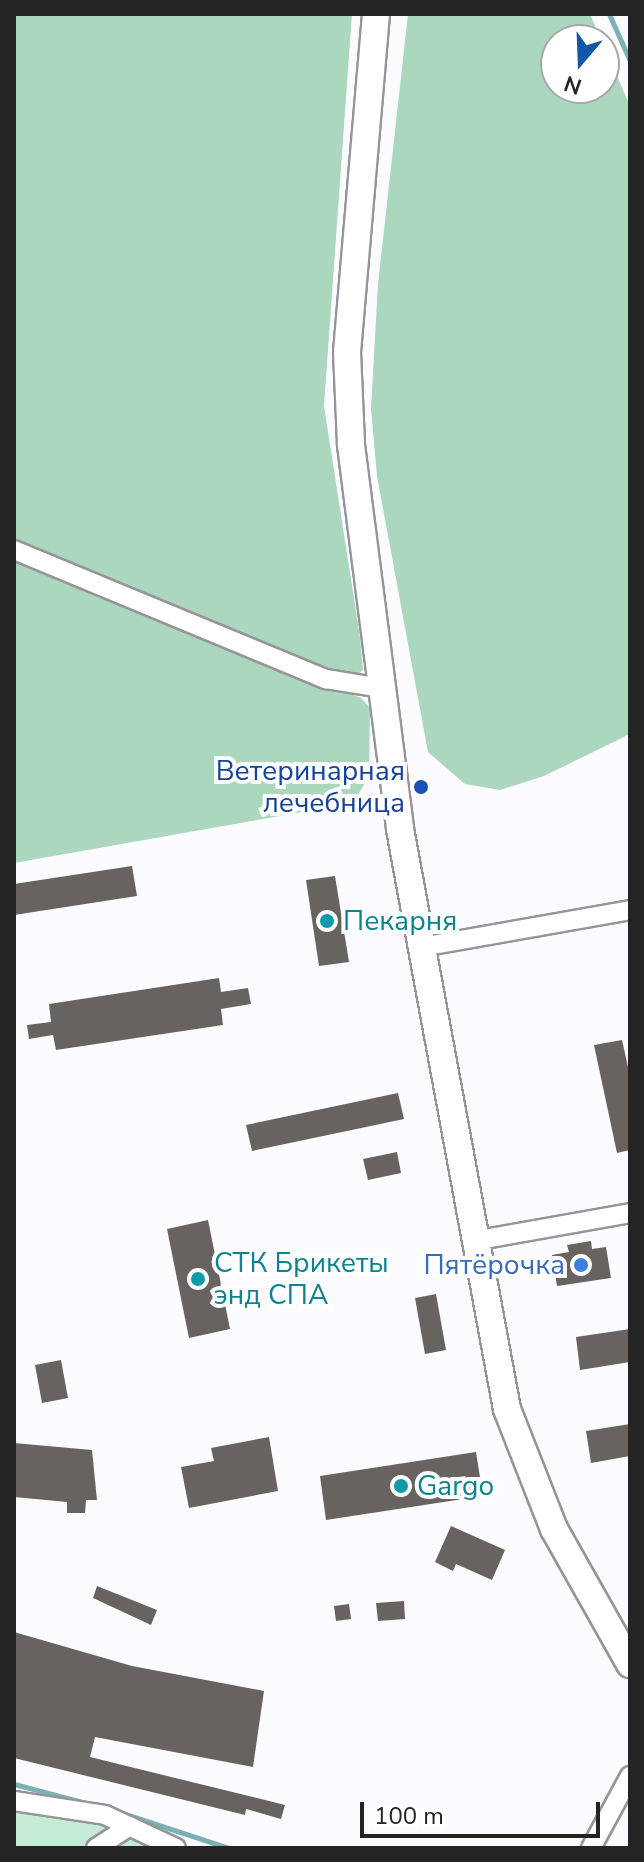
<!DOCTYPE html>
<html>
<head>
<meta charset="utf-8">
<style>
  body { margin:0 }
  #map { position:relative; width:644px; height:1862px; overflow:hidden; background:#fcfbff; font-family:"Nunito Sans",sans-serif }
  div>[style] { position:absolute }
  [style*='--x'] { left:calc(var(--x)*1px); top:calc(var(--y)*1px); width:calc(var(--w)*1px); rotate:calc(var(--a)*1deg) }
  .green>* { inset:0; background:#c4ebd5 }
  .forest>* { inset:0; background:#abd7bf }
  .stream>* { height:5px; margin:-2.5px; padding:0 2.5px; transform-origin:2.5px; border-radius:2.5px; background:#7ab1b5 }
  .building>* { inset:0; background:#666361 }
  .roads { filter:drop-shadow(2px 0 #959498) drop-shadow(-2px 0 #959498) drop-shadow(0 2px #959498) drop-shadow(0 -2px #959498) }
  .street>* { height:18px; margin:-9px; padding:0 9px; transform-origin:9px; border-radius:9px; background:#fff }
  .secondary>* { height:26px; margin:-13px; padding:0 13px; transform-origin:13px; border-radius:13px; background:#fff }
  .dots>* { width:22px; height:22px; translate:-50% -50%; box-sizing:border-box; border:4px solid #fff; border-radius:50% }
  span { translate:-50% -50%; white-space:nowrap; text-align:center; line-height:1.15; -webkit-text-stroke:8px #fff; paint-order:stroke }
  .transit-label { font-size:28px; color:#164399 }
  .right { translate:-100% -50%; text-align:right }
  .culture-label { font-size:28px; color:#0d838f }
  .left { translate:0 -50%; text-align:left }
  .shop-label { font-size:28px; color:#366cbe }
  .frame { position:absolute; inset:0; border:16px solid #242425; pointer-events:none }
  .north { position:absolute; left:540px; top:24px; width:80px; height:80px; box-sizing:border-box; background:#fff; border:2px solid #a7a7a8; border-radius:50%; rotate:199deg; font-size:22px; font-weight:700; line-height:32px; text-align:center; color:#242425 }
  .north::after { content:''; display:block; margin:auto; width:28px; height:36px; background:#1357a7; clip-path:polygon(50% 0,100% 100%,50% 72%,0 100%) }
  .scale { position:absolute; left:360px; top:1802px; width:240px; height:36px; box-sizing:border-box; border:4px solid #242425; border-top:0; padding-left:10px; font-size:24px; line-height:28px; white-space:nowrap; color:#242425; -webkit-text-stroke:6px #fff; paint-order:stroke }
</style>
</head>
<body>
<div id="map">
  <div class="green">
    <div style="clip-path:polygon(14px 1801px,105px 1815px,176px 1848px,14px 1848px)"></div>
  </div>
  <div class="forest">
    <div style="clip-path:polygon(14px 14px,352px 14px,324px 406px,360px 637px,363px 670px,354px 678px,327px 674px,14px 544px)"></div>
    <div style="clip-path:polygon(408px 14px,590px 14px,601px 40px,556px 40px,556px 88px,604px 88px,604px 46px,630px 106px,630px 734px,544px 776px,500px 790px,465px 784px,428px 752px,377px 476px,371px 409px,378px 284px)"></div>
    <div style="clip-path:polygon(14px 560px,361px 698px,370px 708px,369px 776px,353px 803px,14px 863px)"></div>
  </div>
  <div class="stream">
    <div style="--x:609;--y:14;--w:51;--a:65.9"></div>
    <div style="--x:14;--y:1784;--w:83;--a:14.7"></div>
    <div style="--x:119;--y:1812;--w:116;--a:18.1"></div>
  </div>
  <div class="building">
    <div style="clip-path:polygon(132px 866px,137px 896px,14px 915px,14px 884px)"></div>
    <div style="clip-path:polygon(335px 876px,349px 962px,319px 966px,306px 880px)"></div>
    <div style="clip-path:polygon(219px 978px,221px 992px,248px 988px,251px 1004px,221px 1009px,223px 1025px,56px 1050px,53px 1035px,29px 1039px,27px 1025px,51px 1022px,49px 1004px)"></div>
    <div style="clip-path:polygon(622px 1040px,630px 1076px,630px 1150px,617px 1153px,594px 1045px)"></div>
    <div style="clip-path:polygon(398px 1093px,404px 1119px,252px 1151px,246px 1125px)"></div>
    <div style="clip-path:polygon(397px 1152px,401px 1173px,368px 1180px,363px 1159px)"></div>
    <div style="clip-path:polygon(208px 1220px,230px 1329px,189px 1338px,167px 1229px)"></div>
    <div style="clip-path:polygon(591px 1241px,592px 1249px,606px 1247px,611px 1278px,557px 1286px,552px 1255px,569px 1252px,567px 1245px)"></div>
    <div style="clip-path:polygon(436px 1294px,446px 1350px,425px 1354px,415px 1298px)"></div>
    <div style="clip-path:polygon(630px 1329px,630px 1362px,580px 1370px,576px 1337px)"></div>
    <div style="clip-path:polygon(61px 1360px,68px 1398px,42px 1403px,35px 1365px)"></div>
    <div style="clip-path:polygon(630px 1424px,630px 1456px,591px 1463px,586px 1431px)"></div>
    <div style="clip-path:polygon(269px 1437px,278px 1491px,189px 1508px,181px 1467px,214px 1461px,211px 1448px)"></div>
    <div style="clip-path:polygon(14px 1443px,92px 1450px,97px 1500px,86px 1500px,85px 1513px,67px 1513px,67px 1502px,14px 1497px)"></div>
    <div style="clip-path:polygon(476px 1452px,483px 1496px,326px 1520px,320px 1476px)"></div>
    <div style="clip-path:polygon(451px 1526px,505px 1550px,492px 1580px,456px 1564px,453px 1571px,435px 1562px)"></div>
    <div style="clip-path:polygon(97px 1586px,157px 1610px,151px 1625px,93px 1598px)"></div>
    <div style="clip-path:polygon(404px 1601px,405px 1619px,378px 1621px,376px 1603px)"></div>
    <div style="clip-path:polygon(349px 1604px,351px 1619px,336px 1621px,334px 1606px)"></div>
    <div style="clip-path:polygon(14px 1632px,132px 1666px,264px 1691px,253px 1767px,95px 1737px,90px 1757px,285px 1805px,281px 1819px,246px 1809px,245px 1815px,14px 1758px)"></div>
  </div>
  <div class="roads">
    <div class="street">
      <div style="--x:14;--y:550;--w:338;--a:22.5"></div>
      <div style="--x:326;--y:679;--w:57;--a:9.1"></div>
      <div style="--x:421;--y:947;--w:212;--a:-10"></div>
      <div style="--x:473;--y:1241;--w:159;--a:-10.1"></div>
      <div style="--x:14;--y:1801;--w:92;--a:8.7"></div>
      <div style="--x:105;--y:1815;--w:78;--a:24.9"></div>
      <div style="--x:96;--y:1848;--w:40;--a:-32.9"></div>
      <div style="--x:591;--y:1848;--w:82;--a:-61.6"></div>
    </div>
    <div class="secondary">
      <div style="--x:376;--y:14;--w:339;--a:94.9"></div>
      <div style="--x:347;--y:352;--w:93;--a:87.5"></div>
      <div style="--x:351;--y:445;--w:387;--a:82.7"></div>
      <div style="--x:400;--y:829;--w:590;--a:79.55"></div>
      <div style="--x:507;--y:1409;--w:129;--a:68.6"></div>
      <div style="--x:554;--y:1529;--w:155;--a:60.6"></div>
    </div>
  </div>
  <div class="dots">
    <div style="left:421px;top:787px;background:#1a4fb4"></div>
    <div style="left:327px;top:921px;background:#0f9aa8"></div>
    <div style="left:581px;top:1265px;background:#3f7fe0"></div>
    <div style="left:198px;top:1279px;background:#0f9aa8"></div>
    <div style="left:401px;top:1486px;background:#0f9aa8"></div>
  </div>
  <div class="transit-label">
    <span class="right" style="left:405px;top:787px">Ветеринарная<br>лечебница</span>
  </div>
  <div class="culture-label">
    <span class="left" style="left:343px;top:921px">Пекарня</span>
    <span class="left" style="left:214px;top:1279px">СТК Брикеты<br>энд СПА</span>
    <span class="left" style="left:417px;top:1486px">Gargo</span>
  </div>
  <div class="shop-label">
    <span class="right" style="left:565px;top:1265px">Пятёрочка</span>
  </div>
  <div class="frame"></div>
  <div class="north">N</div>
  <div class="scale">100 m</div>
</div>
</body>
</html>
